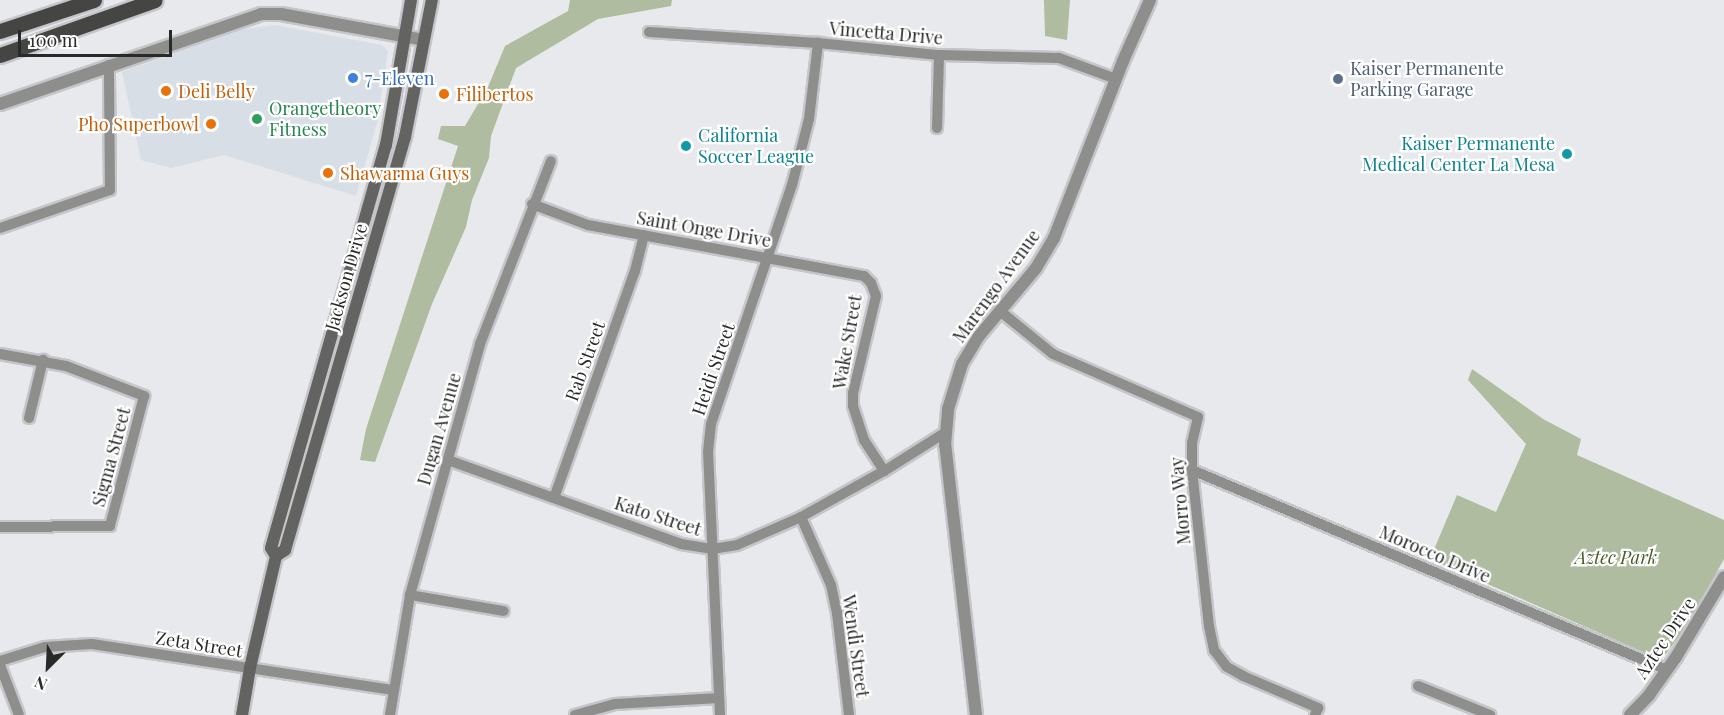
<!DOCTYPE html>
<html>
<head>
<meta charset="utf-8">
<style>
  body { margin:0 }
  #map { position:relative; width:1724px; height:715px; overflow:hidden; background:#e8e9ec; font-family:"Playfair Display",serif }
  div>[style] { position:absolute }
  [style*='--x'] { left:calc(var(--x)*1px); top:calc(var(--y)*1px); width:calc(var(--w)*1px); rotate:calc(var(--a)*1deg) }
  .built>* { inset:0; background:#d7dee6 }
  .green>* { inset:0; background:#afbc9f }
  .roads { filter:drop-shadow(2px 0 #c5c6c9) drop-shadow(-2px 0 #c5c6c9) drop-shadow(0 2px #c5c6c9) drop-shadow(0 -2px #c5c6c9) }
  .minor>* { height:10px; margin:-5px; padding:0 5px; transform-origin:5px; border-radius:5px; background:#8e8e8d }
  .tertiary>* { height:12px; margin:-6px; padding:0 6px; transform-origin:6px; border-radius:6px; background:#8e8e8d }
  .secondary>* { height:12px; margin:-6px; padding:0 6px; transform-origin:6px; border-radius:6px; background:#636361 }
  .primary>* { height:15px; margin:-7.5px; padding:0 7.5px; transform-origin:7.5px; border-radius:7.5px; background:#454543 }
  .dots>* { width:16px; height:16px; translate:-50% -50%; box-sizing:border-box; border:3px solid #fff; border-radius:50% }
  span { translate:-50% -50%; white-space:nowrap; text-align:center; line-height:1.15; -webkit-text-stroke:4.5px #fff; paint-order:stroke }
  .street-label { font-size:18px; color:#282929 }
  .service-label { font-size:18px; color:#4e5e75 }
  .left { translate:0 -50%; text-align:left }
  .shop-label { font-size:18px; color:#366cbe }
  .food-label { font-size:18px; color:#c56008 }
  .right { translate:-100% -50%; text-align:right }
  .leisure-label { font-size:18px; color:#27864d }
  .culture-label { font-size:18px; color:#0d838f }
  .park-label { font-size:18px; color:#4a5e29; font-style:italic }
  .north { position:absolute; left:18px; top:637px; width:60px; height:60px; -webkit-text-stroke:4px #fff; paint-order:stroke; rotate:204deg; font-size:16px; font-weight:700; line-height:24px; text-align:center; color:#282929 }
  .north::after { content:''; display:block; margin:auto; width:21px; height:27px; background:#282929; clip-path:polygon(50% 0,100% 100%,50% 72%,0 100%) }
  .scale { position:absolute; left:18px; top:30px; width:154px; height:27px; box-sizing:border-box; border:3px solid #282929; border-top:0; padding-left:8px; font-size:18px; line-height:21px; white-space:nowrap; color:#282929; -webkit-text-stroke:4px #fff; paint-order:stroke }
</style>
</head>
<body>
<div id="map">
  <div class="built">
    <div style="clip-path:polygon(275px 25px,382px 45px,388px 51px,377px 123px,356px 196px,224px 155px,171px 168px,141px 160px,122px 72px,244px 29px)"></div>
  </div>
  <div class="green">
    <div style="clip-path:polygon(570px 0,672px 0,671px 6px,598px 19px,516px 68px,491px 136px,489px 158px,472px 200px,466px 227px,432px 304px,375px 462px,360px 460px,366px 429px,458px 146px,438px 139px,441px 126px,465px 126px,488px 87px,505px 46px,568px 11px)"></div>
    <div style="clip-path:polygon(1044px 0,1070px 0,1067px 40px,1045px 36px)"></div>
    <div style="clip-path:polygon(1472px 369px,1543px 419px,1581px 439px,1577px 455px,1724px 520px,1724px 559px,1689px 622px,1666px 654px,1657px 658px,1430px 559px,1457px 495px,1496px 512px,1526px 444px,1468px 380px)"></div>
  </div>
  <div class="roads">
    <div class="minor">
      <div style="--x:649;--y:32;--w:169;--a:3.7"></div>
      <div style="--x:818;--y:43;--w:122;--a:5.7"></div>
      <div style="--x:939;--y:55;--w:120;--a:1.4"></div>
      <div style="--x:1059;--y:58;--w:61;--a:20.2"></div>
      <div style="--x:937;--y:128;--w:73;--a:-88.4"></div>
      <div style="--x:532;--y:204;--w:60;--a:20.6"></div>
      <div style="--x:588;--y:225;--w:281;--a:10.5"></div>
      <div style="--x:864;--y:276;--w:10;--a:45"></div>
      <div style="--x:871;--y:283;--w:14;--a:69"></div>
      <div style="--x:876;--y:296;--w:100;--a:103.3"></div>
      <div style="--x:853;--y:393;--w:13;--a:90"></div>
      <div style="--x:853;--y:406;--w:36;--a:72"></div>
      <div style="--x:864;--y:440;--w:37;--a:57"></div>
      <div style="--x:0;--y:228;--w:116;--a:-19.1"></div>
      <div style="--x:110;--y:190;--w:125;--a:-90.5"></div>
      <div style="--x:1000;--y:311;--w:68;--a:39.1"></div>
      <div style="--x:1053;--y:354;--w:158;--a:23.5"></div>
      <div style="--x:1198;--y:417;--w:27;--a:103"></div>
      <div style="--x:1192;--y:443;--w:27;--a:90"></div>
      <div style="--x:1192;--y:470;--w:157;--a:83.8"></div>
      <div style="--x:1209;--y:626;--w:25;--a:78"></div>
      <div style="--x:1214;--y:650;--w:21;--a:53"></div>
      <div style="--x:1227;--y:667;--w:18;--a:29"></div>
      <div style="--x:1243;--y:676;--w:82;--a:23.1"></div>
      <div style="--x:1318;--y:708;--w:8;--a:113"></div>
      <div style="--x:0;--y:354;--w:67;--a:10.3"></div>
      <div style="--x:66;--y:366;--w:84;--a:21"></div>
      <div style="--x:144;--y:396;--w:134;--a:104.7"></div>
      <div style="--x:110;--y:526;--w:110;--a:179.5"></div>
      <div style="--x:29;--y:418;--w:60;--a:-76.4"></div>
      <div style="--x:448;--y:460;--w:248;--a:19.8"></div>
      <div style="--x:681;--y:544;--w:31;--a:9"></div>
      <div style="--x:712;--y:549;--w:25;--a:-9"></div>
      <div style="--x:737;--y:545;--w:70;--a:-23.6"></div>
      <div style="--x:801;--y:517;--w:95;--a:-29"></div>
      <div style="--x:884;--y:471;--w:73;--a:-32.2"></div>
      <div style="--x:1192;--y:470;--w:513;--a:22.82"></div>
      <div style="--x:554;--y:498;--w:241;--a:-70.4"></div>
      <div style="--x:635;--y:271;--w:37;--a:-76"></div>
      <div style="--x:801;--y:517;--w:74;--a:66.2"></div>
      <div style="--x:831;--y:585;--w:29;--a:78"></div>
      <div style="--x:837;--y:613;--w:103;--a:83.3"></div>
      <div style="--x:410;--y:595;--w:95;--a:9.7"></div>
      <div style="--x:0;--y:661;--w:47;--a:-17.3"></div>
      <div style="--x:45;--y:647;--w:47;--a:-3.7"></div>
      <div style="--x:92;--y:644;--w:305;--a:8.7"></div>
      <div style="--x:0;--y:665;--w:53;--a:69.2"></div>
      <div style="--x:1418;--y:686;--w:78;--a:21.9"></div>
      <div style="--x:390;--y:715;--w:122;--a:-80.5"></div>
      <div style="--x:410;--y:595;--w:261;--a:-74.4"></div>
      <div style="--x:480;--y:344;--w:196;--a:-68.8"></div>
      <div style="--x:575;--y:715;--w:41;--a:-15.4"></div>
      <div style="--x:615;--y:704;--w:104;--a:-3.3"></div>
      <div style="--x:720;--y:715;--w:263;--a:-92.6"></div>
      <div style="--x:708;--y:452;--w:28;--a:-84"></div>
      <div style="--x:711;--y:424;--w:252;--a:-71.3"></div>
      <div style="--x:792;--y:185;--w:68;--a:-75.6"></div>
      <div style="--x:809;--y:119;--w:77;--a:-83.2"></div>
    </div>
    <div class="tertiary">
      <div style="--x:0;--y:104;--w:276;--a:-19"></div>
      <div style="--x:261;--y:14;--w:20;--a:0"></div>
      <div style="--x:281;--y:14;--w:145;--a:10.3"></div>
      <div style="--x:976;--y:715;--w:272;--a:-96.5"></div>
      <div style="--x:945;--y:445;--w:36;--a:-85"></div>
      <div style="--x:948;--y:409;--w:47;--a:-72.7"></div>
      <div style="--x:962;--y:364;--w:33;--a:-59"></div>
      <div style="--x:979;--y:336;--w:89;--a:-50"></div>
      <div style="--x:1036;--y:268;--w:35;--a:-59"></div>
      <div style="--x:1054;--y:238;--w:190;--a:-68.7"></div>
      <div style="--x:1123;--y:61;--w:67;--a:-66.1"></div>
      <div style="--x:1630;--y:715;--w:28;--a:-46"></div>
      <div style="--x:1649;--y:695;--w:47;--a:-54.6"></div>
      <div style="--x:1676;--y:657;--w:93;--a:-59"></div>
    </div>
    <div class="secondary">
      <div style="--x:276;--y:556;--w:9;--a:-122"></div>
      <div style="--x:271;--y:548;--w:419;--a:-74.1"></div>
      <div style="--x:386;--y:145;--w:147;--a:-80.2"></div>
      <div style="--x:242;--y:715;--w:48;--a:-80.3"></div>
      <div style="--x:250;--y:668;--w:115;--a:-76.9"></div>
      <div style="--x:276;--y:556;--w:11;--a:-34"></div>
      <div style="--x:285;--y:550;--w:430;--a:-73.8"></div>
      <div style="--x:405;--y:137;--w:140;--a:-78.9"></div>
    </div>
    <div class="primary">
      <div style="--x:0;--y:31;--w:99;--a:-18.3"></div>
      <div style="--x:0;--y:55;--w:164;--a:-19.5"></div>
    </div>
  </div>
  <div class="dots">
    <div style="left:353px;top:78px;background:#3f7fe0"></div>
    <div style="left:1338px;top:79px;background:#5c6f8a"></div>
    <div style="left:166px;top:91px;background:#e8710a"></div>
    <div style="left:444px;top:94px;background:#e8710a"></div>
    <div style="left:257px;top:119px;background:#2e9e5b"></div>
    <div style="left:211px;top:124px;background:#e8710a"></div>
    <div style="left:686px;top:146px;background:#0f9aa8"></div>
    <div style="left:1567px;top:154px;background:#0f9aa8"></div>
    <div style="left:328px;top:173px;background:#e8710a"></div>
  </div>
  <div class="street-label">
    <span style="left:886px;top:33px;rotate:5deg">Vincetta Drive</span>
    <span style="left:704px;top:229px;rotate:10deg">Saint Onge Drive</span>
    <span style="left:346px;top:277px;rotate:-74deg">Jackson Drive</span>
    <span style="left:996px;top:286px;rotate:-54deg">Marengo Avenue</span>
    <span style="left:847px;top:342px;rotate:-80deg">Wake Street</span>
    <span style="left:585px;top:361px;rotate:-70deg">Rab Street</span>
    <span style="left:713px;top:369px;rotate:-71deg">Heidi Street</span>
    <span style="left:439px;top:429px;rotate:-74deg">Dugan Avenue</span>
    <span style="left:111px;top:457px;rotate:-75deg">Sigma Street</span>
    <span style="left:1180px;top:501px;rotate:-95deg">Morro Way</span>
    <span style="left:658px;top:516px;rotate:18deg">Kato Street</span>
    <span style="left:1435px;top:554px;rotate:23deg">Morocco Drive</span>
    <span style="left:1665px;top:638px;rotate:-56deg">Aztec Drive</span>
    <span style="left:199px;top:644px;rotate:9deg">Zeta Street</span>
    <span style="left:856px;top:646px;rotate:82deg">Wendi Street</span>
  </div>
  <div class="service-label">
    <span class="left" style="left:1350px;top:79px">Kaiser Permanente<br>Parking Garage</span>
  </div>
  <div class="shop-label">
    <span class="left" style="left:365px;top:78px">7-Eleven</span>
  </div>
  <div class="food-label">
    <span class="left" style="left:178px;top:91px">Deli Belly</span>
    <span class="left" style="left:456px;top:94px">Filibertos</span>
    <span class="right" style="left:199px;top:124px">Pho Superbowl</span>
    <span class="left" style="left:340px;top:173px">Shawarma Guys</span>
  </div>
  <div class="leisure-label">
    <span class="left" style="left:269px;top:119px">Orangetheory<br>Fitness</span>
  </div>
  <div class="culture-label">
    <span class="left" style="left:698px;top:146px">California<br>Soccer League</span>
    <span class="right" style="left:1555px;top:154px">Kaiser Permanente<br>Medical Center La Mesa</span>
  </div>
  <div class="park-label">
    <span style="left:1616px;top:557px">Aztec Park</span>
  </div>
  <div class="north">N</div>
  <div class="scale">100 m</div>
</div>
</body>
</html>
